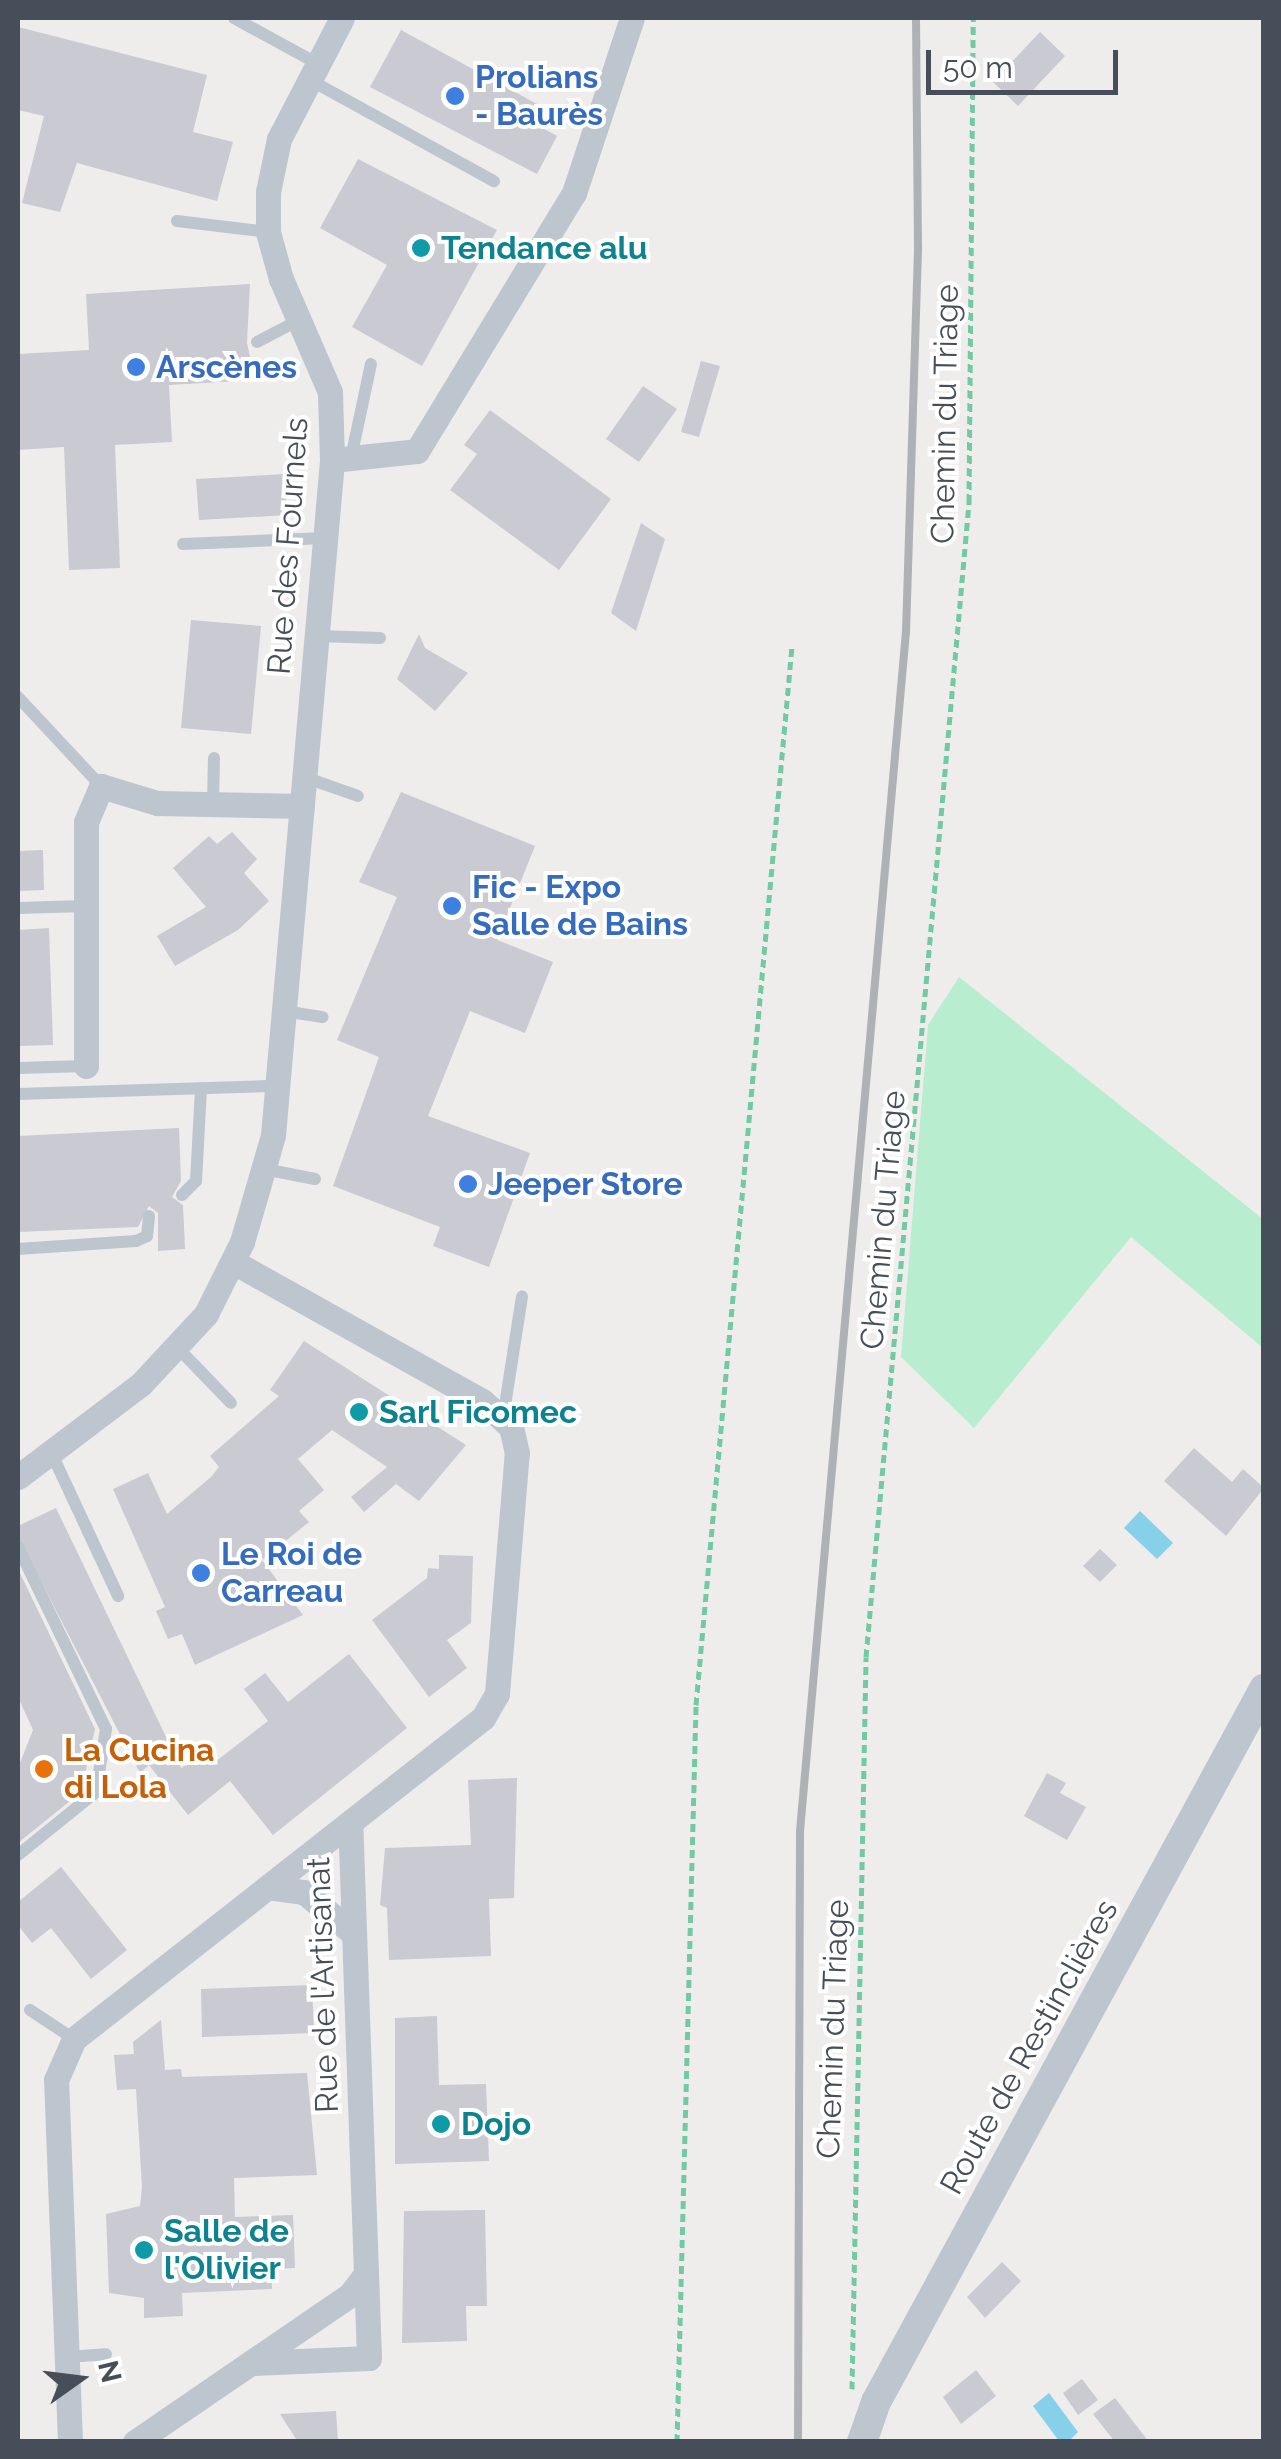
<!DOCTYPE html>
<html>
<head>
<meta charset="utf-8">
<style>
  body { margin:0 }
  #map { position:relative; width:1281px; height:2459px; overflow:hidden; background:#efecec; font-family:Raleway,sans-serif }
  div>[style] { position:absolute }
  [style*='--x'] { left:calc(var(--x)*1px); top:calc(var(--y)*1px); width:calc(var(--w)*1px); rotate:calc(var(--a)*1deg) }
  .green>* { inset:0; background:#b9edd0 }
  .water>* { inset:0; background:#87d0e9 }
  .building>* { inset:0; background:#c9cad2 }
  .path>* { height:5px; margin-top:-2.5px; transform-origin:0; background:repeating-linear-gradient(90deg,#72caa3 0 8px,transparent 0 13px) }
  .service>* { height:12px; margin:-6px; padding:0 6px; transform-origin:6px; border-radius:6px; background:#bdc5ce }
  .minor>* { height:25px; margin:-12.5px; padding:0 12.5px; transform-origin:12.5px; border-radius:12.5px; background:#bdc5ce }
  .tertiary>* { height:30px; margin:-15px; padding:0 15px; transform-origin:15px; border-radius:15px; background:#bdc5ce }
  .rail>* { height:8px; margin:-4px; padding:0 4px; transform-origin:4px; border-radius:4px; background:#aeb1b6 }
  .dots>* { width:28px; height:28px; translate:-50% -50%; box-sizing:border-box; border:5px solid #fff; border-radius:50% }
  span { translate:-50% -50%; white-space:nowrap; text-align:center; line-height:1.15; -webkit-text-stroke:8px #fff; paint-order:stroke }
  .shop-label { font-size:32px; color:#366cbe; font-weight:700 }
  .left { translate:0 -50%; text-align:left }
  .culture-label { font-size:32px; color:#0d838f; font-weight:700 }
  .street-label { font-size:32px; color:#454e59 }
  .food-label { font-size:32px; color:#c56008; font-weight:700 }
  .frame { position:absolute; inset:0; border:20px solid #454e59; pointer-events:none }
  .north { position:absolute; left:30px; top:2329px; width:100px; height:100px; -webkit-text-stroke:8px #fff; paint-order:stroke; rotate:76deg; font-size:28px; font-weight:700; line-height:40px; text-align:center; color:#454e59 }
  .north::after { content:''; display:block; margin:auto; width:35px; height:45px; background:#454e59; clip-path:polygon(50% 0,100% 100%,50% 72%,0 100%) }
  .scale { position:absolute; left:926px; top:50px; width:192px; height:45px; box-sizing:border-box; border:5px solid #454e59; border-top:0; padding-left:12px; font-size:30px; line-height:35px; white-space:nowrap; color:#454e59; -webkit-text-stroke:8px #fff; paint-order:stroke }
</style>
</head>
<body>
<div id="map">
  <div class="green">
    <div style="clip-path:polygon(959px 977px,1263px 1219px,1263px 1348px,1131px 1237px,974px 1428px,901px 1357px,928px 1025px)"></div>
  </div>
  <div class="water">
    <div style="clip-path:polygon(1140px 1511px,1173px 1543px,1157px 1559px,1124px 1528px)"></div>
    <div style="clip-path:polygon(1049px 2393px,1078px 2432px,1069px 2441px,1059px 2441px,1033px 2406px)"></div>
  </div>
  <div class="building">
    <div style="clip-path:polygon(18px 27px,207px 75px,193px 132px,233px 142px,217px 201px,77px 163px,60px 212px,22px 203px,44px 116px,18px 110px)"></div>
    <div style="clip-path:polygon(401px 30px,539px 105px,530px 121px,557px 136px,537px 174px,370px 87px)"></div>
    <div style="clip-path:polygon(1040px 32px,1065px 56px,1018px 106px,993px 82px)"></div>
    <div style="clip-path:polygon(358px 159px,497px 230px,422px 366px,352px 327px,387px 265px,320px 228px)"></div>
    <div style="clip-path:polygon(250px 284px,247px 343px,255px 380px,169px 385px,172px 442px,115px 445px,120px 568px,69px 570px,64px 447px,18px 450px,18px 354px,89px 350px,86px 294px)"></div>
    <div style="clip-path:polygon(701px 361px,720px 366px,699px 437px,681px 432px)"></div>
    <div style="clip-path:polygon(643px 386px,677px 409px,639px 462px,606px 439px)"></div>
    <div style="clip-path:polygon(490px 410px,611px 499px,559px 570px,450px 490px,477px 454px,464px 445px)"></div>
    <div style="clip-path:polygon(285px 474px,287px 515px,199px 520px,196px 479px)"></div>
    <div style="clip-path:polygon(641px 523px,665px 539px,636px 631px,611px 613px)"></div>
    <div style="clip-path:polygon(191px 620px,261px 626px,251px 734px,181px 728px)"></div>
    <div style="clip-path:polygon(419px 634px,425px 648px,468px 673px,435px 711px,397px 679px)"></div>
    <div style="clip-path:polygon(401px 792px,535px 846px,497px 940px,553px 962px,525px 1033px,470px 1011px,428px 1116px,530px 1153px,489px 1267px,433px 1246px,440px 1227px,333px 1186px,379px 1057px,337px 1040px,397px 897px,359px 882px)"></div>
    <div style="clip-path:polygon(232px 832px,257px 859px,244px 873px,269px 901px,238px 930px,175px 966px,157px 936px,206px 907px,173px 868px,209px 836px,217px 844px)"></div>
    <div style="clip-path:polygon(43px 850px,44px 890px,18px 891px,18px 851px)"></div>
    <div style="clip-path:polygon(49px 928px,53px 1045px,18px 1046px,18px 930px)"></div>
    <div style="clip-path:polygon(179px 1128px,181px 1181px,172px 1197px,183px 1205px,185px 1249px,158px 1251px,158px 1213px,149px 1206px,138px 1227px,18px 1232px,18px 1136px)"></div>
    <div style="clip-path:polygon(304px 1341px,466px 1445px,419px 1501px,396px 1484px,364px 1512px,351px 1497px,387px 1467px,332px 1430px,298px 1459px,324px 1490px,299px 1511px,309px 1522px,262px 1560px,303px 1615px,195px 1665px,182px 1634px,168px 1639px,156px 1611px,165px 1607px,113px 1489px,148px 1473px,167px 1514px,211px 1477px,219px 1467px,210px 1456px,279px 1396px,270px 1390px)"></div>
    <div style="clip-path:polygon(1194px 1448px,1232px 1482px,1243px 1469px,1264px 1488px,1226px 1536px,1164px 1481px)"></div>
    <div style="clip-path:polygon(56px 1508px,181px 1768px,208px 1754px,215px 1762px,268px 1721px,244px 1689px,265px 1673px,288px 1702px,349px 1654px,407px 1728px,273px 1835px,230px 1781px,188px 1815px,149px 1765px,140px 1773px,18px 1537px,18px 1526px)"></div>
    <div style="clip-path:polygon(1100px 1549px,1117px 1565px,1100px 1582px,1083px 1566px)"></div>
    <div style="clip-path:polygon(439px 1555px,473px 1556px,471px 1623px,447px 1640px,467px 1668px,429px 1697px,372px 1620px,427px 1578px,428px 1568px,439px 1569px)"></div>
    <div style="clip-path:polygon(18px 1569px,95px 1729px,81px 1792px,18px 1843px,18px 1768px,33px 1730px,18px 1697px)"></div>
    <div style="clip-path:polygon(1047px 1773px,1066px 1783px,1060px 1793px,1086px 1807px,1067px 1840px,1024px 1816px)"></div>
    <div style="clip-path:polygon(517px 1778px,514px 1898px,489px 1899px,491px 1956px,389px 1960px,387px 1908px,380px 1905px,385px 1848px,471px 1845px,468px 1780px)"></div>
    <div style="clip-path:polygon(61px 1867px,127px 1950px,91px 1979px,51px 1928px,32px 1943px,18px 1925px,18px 1902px)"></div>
    <div style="clip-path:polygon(312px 1985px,314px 2033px,202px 2037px,201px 1989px)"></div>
    <div style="clip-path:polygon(437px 2016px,439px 2085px,486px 2084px,489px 2161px,395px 2164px,395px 2018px)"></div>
    <div style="clip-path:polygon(161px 2020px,165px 2070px,181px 2069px,182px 2077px,307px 2073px,317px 2175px,234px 2178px,235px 2217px,293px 2215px,295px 2268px,271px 2269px,272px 2289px,182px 2293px,183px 2316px,144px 2318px,144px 2298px,109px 2293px,106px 2214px,140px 2206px,142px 2187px,136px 2089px,117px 2090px,114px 2055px,134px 2054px,133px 2042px)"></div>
    <div style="clip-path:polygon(485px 2210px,487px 2306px,466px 2306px,467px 2341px,402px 2343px,404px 2211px)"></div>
    <div style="clip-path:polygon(1002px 2262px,1021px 2281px,985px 2318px,967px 2297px)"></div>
    <div style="clip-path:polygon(976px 2370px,996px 2396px,961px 2424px,943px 2397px)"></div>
    <div style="clip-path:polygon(1082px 2379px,1098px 2400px,1078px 2415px,1063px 2393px)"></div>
    <div style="clip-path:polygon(1115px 2398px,1149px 2442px,1115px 2442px,1093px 2414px)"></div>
    <div style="clip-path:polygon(336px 2411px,338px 2442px,298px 2442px,280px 2414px)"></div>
  </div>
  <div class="path">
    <div style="--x:852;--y:2389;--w:732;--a:-88.9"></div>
    <div style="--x:866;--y:1657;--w:1160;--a:-84.9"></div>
    <div style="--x:969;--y:502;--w:484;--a:-89.5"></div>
    <div style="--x:677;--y:2442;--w:737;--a:-88.52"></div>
    <div style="--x:696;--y:1705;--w:1063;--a:-84.82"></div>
  </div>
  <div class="service">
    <div style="--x:234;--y:18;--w:96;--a:28.7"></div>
    <div style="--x:310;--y:80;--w:210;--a:28.8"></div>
    <div style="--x:177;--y:221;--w:92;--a:6.9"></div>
    <div style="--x:257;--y:342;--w:47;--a:-27.6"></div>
    <div style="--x:351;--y:458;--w:96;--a:-78"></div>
    <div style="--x:183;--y:544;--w:142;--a:-2.4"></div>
    <div style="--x:317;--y:636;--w:63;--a:1.8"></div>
    <div style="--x:18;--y:697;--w:122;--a:47"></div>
    <div style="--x:304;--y:777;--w:57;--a:19.4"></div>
    <div style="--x:213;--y:804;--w:46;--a:-88.8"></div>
    <div style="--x:18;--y:908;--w:67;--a:-1.7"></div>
    <div style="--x:284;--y:1011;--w:39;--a:9"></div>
    <div style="--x:18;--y:1068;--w:68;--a:-1.7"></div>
    <div style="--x:18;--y:1094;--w:260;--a:-1.8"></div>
    <div style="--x:264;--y:1169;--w:52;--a:11.1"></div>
    <div style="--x:182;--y:1195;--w:20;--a:-45"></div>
    <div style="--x:196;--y:1181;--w:93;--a:-86.9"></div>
    <div style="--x:18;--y:1249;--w:118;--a:-3.9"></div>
    <div style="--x:136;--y:1241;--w:12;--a:-24"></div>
    <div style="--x:147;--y:1236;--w:20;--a:-84"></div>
    <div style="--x:176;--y:1346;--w:79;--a:46"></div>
    <div style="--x:503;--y:1418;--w:123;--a:-81.1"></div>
    <div style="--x:51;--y:1452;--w:159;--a:65"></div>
    <div style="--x:18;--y:1547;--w:202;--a:64.2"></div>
    <div style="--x:106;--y:1729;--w:64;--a:99"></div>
    <div style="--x:96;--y:1792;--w:100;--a:141.1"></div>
    <div style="--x:30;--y:2010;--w:53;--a:33.4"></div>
    <div style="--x:67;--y:2357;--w:39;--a:-4"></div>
  </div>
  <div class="minor">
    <div style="--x:332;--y:460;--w:85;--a:-6"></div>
    <div style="--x:417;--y:451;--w:302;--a:-58.7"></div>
    <div style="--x:574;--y:193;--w:184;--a:-71.7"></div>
    <div style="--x:86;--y:1066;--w:244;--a:-90"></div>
    <div style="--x:86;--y:822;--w:39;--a:-67"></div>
    <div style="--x:101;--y:786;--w:59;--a:16.9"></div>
    <div style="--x:157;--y:803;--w:145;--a:1.2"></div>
    <div style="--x:18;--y:1477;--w:154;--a:-37.1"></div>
    <div style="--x:141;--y:1384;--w:96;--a:-47.1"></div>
    <div style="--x:206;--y:1314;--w:80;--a:-63.4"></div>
    <div style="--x:242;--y:1242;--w:111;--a:-73.8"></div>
    <div style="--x:273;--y:1135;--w:678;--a:-85"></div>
    <div style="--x:332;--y:460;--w:68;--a:-91.7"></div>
    <div style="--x:330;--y:392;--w:123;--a:-113.4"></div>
    <div style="--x:281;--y:279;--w:49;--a:-105.5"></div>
    <div style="--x:268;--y:232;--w:40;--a:-90"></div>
    <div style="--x:268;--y:192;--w:54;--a:-78.3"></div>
    <div style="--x:279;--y:139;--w:136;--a:-62.5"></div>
    <div style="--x:268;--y:1887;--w:36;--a:8"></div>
    <div style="--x:304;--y:1892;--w:64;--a:39.9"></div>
    <div style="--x:251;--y:2363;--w:118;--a:-2.4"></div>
    <div style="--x:369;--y:2358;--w:84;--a:-92"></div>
    <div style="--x:70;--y:2442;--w:362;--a:-92.2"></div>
    <div style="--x:56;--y:2080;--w:45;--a:-66.3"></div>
    <div style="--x:74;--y:2039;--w:520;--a:-38.13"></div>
    <div style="--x:483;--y:1718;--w:28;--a:-60"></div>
    <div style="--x:497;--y:1694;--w:242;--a:-85.3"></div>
    <div style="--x:517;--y:1453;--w:27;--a:-103"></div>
    <div style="--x:511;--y:1427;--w:39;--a:-138"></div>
    <div style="--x:482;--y:1401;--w:285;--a:-150.8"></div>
    <div style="--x:135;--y:2442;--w:260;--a:-34.4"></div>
    <div style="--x:350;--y:2295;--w:26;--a:-53"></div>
    <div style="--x:366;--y:2274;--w:452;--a:-92"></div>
  </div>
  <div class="tertiary">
    <div style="--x:862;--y:2442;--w:42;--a:-70.7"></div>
    <div style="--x:876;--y:2402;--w:812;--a:-61.45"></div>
  </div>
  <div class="rail">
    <div style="--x:798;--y:2442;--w:611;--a:-89.81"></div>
    <div style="--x:800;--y:1831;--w:1204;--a:-84.95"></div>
    <div style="--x:906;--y:632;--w:385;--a:-88.2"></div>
    <div style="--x:918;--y:247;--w:229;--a:-90.5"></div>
  </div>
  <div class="dots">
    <div style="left:455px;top:96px;background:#3f7fe0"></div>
    <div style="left:421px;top:248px;background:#0f9aa8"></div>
    <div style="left:136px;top:367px;background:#3f7fe0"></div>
    <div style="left:452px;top:906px;background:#3f7fe0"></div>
    <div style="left:468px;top:1184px;background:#3f7fe0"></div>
    <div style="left:359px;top:1412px;background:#0f9aa8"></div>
    <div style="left:201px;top:1573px;background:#3f7fe0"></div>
    <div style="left:44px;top:1769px;background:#e8710a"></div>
    <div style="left:441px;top:2124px;background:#0f9aa8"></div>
    <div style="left:144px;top:2250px;background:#0f9aa8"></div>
  </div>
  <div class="shop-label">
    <span class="left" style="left:475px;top:96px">Prolians<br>- Baurès</span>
    <span class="left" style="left:156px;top:367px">Arscènes</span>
    <span class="left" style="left:472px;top:906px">Fic - Expo<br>Salle de Bains</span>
    <span class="left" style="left:488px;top:1184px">Jeeper Store</span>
    <span class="left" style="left:221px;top:1573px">Le Roi de<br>Carreau</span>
  </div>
  <div class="culture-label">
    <span class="left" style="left:441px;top:248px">Tendance alu</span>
    <span class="left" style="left:379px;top:1412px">Sarl Ficomec</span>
    <span class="left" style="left:461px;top:2124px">Dojo</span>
    <span class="left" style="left:164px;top:2250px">Salle de<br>l'Olivier</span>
  </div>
  <div class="street-label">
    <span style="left:945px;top:414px;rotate:-89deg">Chemin du Triage</span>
    <span style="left:288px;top:546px;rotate:-86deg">Rue des Fournels</span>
    <span style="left:883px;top:1220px;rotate:-85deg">Chemin du Triage</span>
    <span style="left:323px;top:1985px;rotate:-92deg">Rue de l'Artisanat</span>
    <span style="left:833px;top:2029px;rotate:-88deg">Chemin du Triage</span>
    <span style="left:1029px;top:2047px;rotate:-61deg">Route de Restinclières</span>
  </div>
  <div class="food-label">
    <span class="left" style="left:64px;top:1769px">La Cucina<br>di Lola</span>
  </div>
  <div class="frame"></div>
  <div class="north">N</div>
  <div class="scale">50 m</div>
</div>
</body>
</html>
